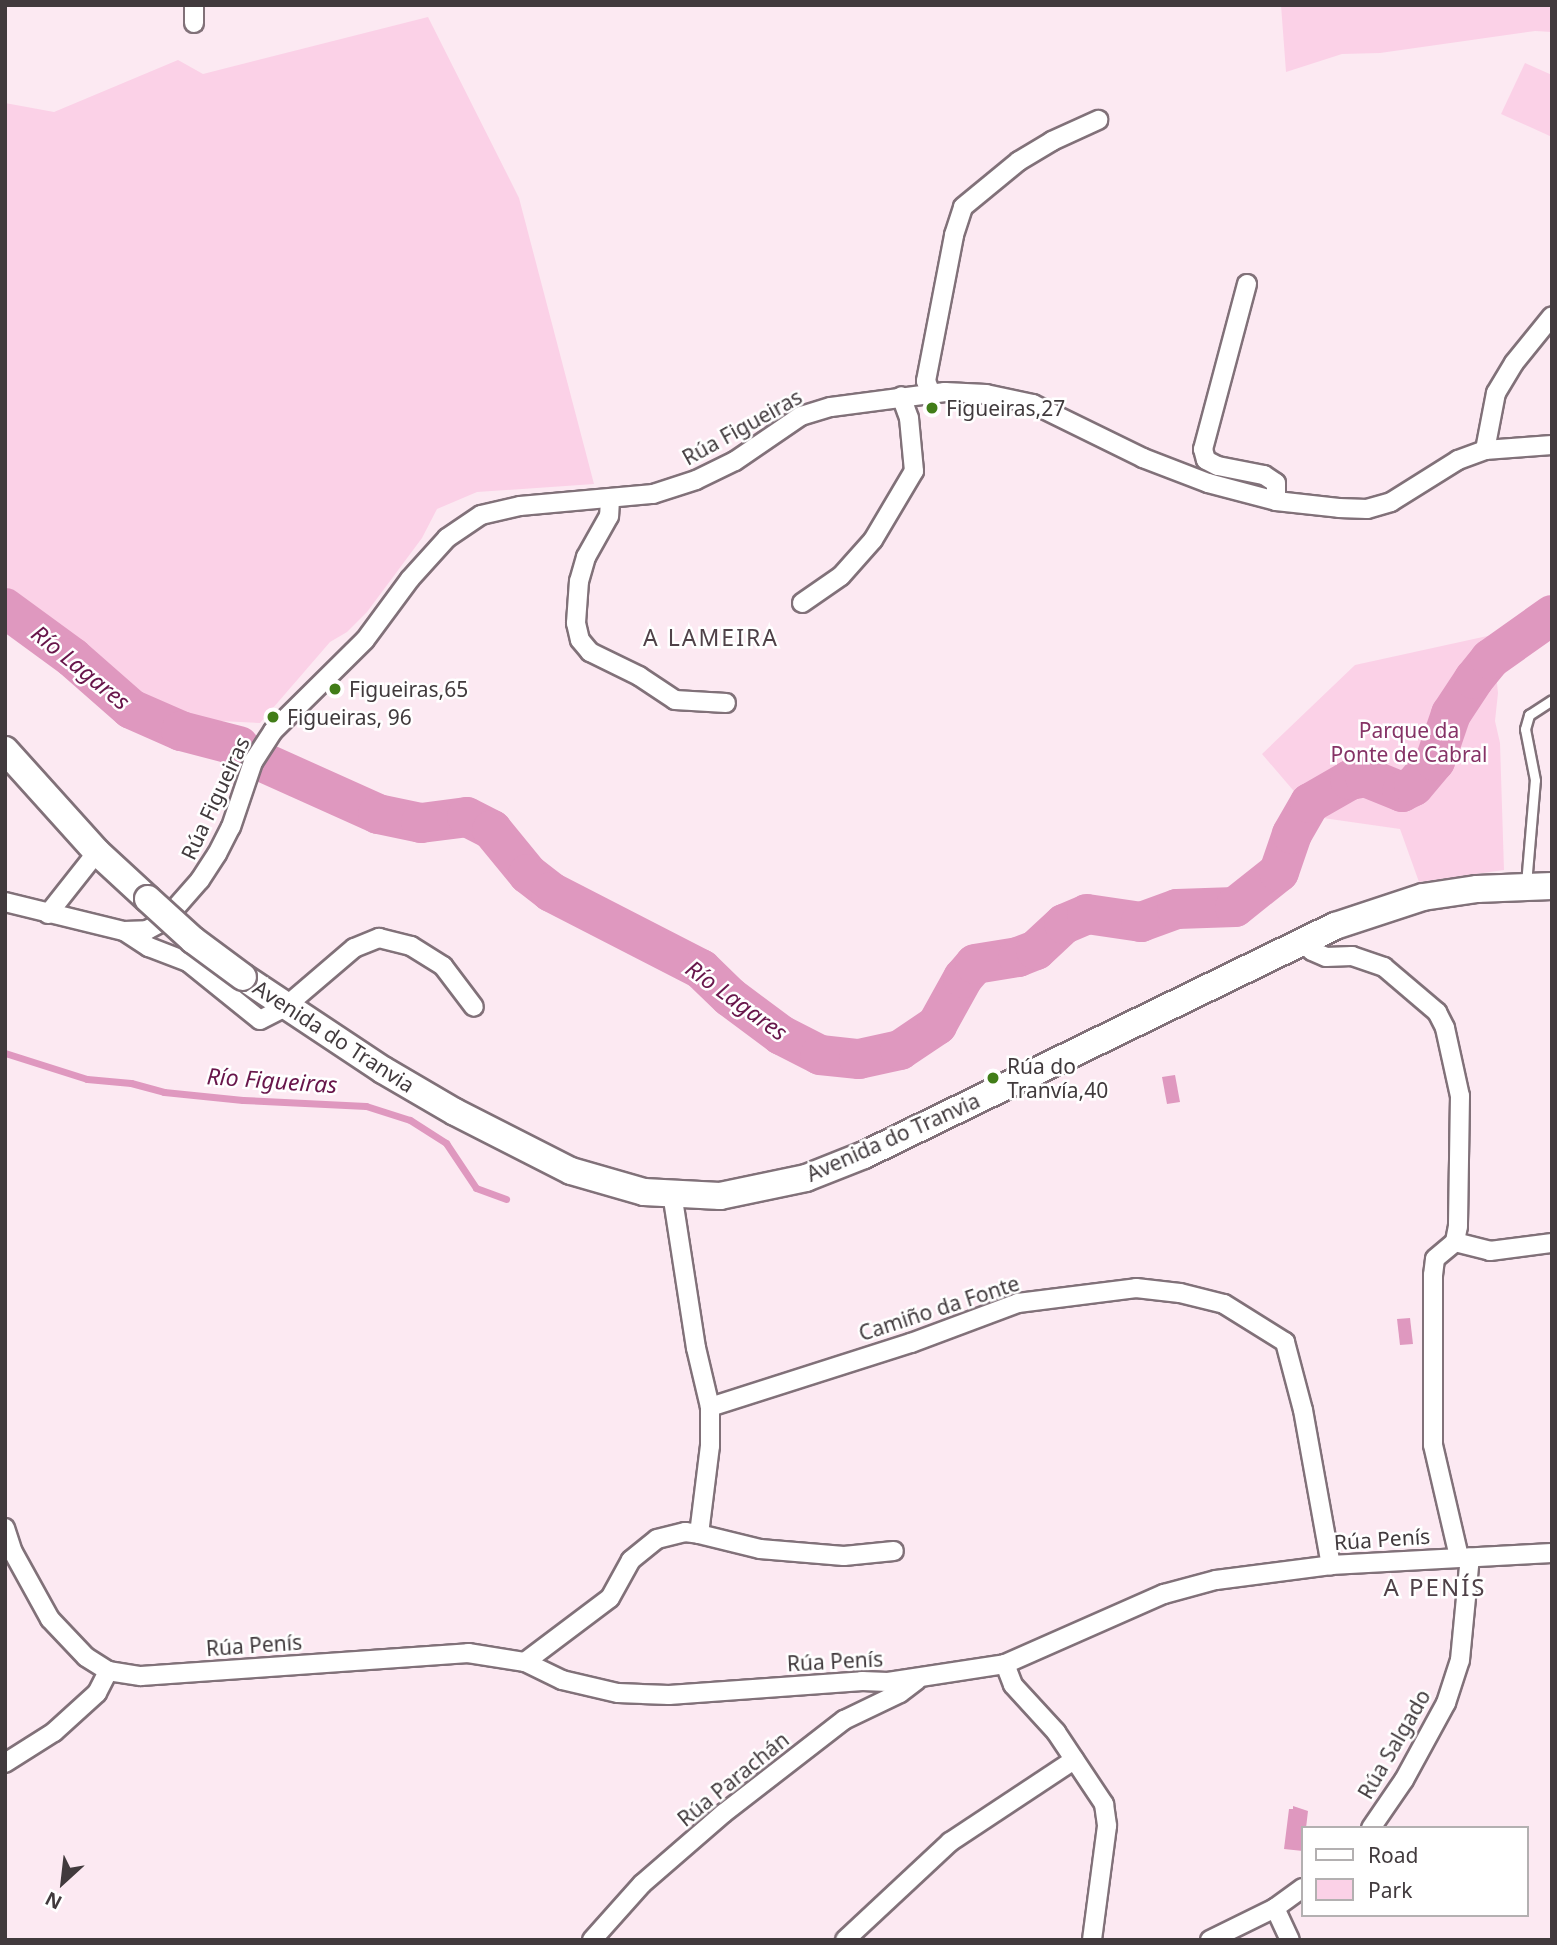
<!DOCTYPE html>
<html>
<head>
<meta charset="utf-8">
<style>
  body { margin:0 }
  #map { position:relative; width:1557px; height:1945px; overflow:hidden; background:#fce9f2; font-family:"Noto Sans",sans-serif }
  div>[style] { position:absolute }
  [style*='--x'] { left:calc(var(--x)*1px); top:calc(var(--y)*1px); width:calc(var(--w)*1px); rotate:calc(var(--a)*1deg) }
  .green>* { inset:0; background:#fbd1e7 }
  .water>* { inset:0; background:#df98bf }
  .stream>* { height:7px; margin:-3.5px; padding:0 3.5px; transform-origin:3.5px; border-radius:3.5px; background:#df98bf }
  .river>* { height:40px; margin:-20px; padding:0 20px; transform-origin:20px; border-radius:20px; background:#df98bf }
  .roads { filter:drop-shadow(2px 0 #817179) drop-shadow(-2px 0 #817179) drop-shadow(0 2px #817179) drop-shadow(0 -2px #817179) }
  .service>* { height:9px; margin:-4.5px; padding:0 4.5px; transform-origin:4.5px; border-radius:4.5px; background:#fff }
  .minor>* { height:18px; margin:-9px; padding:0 9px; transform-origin:9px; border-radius:9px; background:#fff }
  .secondary>* { height:26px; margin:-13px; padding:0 13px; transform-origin:13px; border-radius:13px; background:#fff }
  .bridges { filter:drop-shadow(2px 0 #817179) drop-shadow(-2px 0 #817179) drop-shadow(0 2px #817179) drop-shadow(0 -2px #817179) }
  .secondary-bridge>* { height:26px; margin:-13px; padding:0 13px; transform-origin:13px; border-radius:13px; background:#fff }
  .dots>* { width:19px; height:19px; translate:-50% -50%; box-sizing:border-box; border:4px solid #fff; border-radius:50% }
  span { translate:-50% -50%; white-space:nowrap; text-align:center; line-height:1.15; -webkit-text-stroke:5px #fff; paint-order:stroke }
  .poi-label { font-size:21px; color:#413a3d }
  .left { translate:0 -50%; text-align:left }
  .street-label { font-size:21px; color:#413a3d }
  .park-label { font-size:21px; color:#863366 }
  .neighbourhood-label { font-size:23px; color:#4f4148; letter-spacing:2px }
  .water-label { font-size:23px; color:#68164b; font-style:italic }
  .quarter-label { font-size:24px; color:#4f4148; letter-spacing:2px }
  .frame { position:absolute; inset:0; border:7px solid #413a3d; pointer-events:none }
  .legend { position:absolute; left:1301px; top:1826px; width:228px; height:91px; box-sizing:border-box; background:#fff; border:2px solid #b3b0b1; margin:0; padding:9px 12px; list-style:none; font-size:21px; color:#413a3d }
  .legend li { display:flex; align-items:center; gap:14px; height:35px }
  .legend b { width:35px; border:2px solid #b3b0b1 }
  .north { position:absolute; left:28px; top:1847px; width:70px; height:70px; -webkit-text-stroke:5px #fff; paint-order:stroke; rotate:207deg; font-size:19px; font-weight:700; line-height:28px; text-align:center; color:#413a3d }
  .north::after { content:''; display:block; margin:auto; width:24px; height:32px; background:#413a3d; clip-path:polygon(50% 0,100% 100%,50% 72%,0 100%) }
</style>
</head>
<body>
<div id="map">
  <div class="green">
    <div style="clip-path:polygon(1281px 5px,1552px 5px,1552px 32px,1535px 31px,1380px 53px,1342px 54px,1286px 72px)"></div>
    <div style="clip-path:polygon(428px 17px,519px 198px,594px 484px,477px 492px,437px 509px,422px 538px,367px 612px,347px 632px,330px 642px,260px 723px,199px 720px,166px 711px,140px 701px,120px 683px,98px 658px,5px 591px,5px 103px,54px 112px,178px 60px,203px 74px)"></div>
    <div style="clip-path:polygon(1525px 63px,1552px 75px,1552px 137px,1501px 114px)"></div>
    <div style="clip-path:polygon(1492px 635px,1498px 693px,1495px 721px,1500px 743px,1504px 870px,1419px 882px,1400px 829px,1316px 817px,1262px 754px,1355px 665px)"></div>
  </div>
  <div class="water">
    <div style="clip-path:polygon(1175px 1075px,1180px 1102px,1167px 1104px,1162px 1077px)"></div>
    <div style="clip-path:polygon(1410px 1318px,1413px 1344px,1400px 1345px,1397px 1319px)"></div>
    <div style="clip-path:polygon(1293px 1806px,1308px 1811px,1306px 1828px,1303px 1828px,1303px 1851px,1284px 1849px,1289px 1809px,1293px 1809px)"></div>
  </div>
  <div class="stream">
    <div style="--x:5;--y:1053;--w:86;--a:17.6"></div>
    <div style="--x:87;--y:1079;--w:44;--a:5.2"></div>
    <div style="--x:131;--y:1083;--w:34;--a:15"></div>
    <div style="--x:164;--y:1092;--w:79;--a:5.8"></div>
    <div style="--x:243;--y:1100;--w:123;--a:2.8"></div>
    <div style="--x:366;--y:1106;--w:46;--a:17.7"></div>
    <div style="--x:410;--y:1120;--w:43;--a:32.6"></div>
    <div style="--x:446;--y:1143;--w:54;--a:56.3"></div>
    <div style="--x:476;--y:1188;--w:32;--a:20"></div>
  </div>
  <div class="river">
    <div style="--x:5;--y:608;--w:84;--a:36.3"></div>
    <div style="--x:73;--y:658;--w:77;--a:41.3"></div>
    <div style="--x:131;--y:709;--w:55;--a:23.7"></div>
    <div style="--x:181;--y:731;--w:60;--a:14.5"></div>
    <div style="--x:267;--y:764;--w:122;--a:24.2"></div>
    <div style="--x:378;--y:814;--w:44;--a:11.8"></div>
    <div style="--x:421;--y:823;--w:46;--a:-7.4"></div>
    <div style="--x:467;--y:817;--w:28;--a:27"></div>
    <div style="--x:492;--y:830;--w:57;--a:50.7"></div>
    <div style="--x:528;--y:874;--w:29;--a:38"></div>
    <div style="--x:551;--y:892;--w:169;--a:27.2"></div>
    <div style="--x:701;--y:969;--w:40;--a:44"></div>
    <div style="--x:730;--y:997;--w:64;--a:36.7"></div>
    <div style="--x:781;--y:1035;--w:44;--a:27.1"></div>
    <div style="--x:820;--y:1055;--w:39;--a:6"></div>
    <div style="--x:859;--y:1059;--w:42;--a:-12.4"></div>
    <div style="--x:900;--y:1050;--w:45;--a:-34"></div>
    <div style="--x:937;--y:1025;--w:54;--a:-61"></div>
    <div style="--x:963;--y:978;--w:18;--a:-49"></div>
    <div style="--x:975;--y:964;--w:44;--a:-9.2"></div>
    <div style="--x:1018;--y:957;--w:19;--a:-21"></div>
    <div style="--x:1036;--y:950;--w:38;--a:-43"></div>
    <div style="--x:1064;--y:924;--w:25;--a:-23"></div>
    <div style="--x:1087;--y:914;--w:55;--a:8.4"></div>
    <div style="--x:1141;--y:922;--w:38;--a:-20"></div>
    <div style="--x:1177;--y:909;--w:58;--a:-2"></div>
    <div style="--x:1235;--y:907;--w:56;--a:-38.5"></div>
    <div style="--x:1279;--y:872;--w:40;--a:-71.1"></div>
    <div style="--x:1292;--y:834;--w:36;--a:-60"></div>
    <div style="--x:1310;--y:803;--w:46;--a:-29.9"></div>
    <div style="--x:1350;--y:780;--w:15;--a:-11"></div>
    <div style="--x:1365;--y:777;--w:40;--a:22"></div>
    <div style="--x:1402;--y:792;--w:13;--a:-27"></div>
    <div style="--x:1414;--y:786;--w:33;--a:-50"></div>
    <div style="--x:1435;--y:761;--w:50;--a:-71.2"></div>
    <div style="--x:1451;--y:714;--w:42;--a:-56.7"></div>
    <div style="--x:1474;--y:679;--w:26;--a:-51"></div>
    <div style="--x:1490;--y:659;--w:76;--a:-35.4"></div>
  </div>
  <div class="roads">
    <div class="service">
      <div style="--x:1526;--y:884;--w:104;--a:-85.1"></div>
      <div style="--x:1535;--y:780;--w:52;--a:-101.1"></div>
      <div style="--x:1525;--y:729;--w:15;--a:-74"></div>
      <div style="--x:1529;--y:715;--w:27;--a:-33"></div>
    </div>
    <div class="minor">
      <div style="--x:194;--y:23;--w:18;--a:-90"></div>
      <div style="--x:1247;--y:284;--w:171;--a:104.9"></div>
      <div style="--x:1203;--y:449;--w:11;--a:75"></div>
      <div style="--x:1206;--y:460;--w:13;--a:27"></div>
      <div style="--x:1218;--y:466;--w:47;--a:11.1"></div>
      <div style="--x:1264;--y:475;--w:14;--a:34"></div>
      <div style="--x:1276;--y:483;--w:18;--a:90"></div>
      <div style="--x:931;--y:393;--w:13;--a:-113"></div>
      <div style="--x:926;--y:381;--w:149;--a:-79.1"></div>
      <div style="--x:954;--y:235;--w:29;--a:-72"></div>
      <div style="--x:963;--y:207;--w:72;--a:-39.4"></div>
      <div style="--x:1019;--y:161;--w:39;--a:-31"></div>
      <div style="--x:1052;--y:141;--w:51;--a:-24.5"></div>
      <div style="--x:1485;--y:450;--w:58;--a:-79.1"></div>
      <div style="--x:1496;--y:393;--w:35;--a:-59"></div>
      <div style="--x:1514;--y:363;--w:60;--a:-51"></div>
      <div style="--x:610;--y:499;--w:17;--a:93"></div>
      <div style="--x:609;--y:516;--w:47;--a:119.3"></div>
      <div style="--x:586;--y:557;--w:25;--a:106"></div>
      <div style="--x:579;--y:581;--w:42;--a:94.1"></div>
      <div style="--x:576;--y:623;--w:17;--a:77"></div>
      <div style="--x:580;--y:640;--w:16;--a:50"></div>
      <div style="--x:590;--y:652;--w:55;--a:26.1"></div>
      <div style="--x:639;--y:676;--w:43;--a:33.7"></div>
      <div style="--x:675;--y:700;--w:51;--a:3.4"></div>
      <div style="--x:802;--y:603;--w:47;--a:-34.7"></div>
      <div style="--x:841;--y:576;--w:48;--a:-48.4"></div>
      <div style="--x:873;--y:540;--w:80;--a:-59.3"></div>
      <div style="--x:914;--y:471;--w:53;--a:-95.4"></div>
      <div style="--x:909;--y:418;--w:23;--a:-110"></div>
      <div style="--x:5;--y:902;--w:122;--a:13.7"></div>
      <div style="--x:124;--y:931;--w:23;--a:-2"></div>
      <div style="--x:147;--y:930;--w:19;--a:-28"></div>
      <div style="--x:164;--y:921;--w:55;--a:-48.7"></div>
      <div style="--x:200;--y:880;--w:31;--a:-57"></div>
      <div style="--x:217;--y:854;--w:30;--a:-63"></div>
      <div style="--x:231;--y:827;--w:69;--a:-71.3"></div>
      <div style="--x:253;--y:762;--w:37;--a:-57"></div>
      <div style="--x:273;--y:731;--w:129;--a:-44.7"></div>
      <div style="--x:365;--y:640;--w:76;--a:-53.6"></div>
      <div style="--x:410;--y:579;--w:55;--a:-47.9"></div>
      <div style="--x:447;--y:538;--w:41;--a:-34.1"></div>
      <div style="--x:481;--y:515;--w:40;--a:-13"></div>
      <div style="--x:520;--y:506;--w:134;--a:-5.2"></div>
      <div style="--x:653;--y:494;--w:45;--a:-18"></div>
      <div style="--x:696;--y:480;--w:43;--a:-26"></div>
      <div style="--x:735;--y:461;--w:80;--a:-34.3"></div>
      <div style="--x:801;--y:416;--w:31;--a:-17"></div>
      <div style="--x:831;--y:407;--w:115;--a:-7.5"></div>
      <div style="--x:945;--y:392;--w:41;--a:2.8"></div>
      <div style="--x:986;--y:394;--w:48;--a:12"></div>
      <div style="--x:1033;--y:404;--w:123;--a:26.1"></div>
      <div style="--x:1143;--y:458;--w:70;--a:21"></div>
      <div style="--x:1208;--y:483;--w:70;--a:14.8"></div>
      <div style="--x:1276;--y:501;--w:63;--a:6.3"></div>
      <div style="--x:1339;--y:508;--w:28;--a:2"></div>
      <div style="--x:1367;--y:509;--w:25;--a:-16"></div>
      <div style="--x:1391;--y:502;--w:79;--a:-32.1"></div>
      <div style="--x:1458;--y:460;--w:29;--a:-20"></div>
      <div style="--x:1485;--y:450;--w:67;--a:-4.3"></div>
      <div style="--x:48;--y:914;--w:79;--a:-51.7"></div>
      <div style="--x:124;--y:931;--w:30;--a:33"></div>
      <div style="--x:149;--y:947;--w:42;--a:21"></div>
      <div style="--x:188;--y:962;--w:92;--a:38.9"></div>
      <div style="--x:260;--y:1020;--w:28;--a:-27"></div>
      <div style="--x:285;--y:1007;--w:91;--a:-40.5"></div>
      <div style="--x:354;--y:948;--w:27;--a:-22"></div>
      <div style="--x:379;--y:938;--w:33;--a:14"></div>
      <div style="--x:411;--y:946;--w:38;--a:32"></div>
      <div style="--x:443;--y:966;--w:51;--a:52.9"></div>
      <div style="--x:1303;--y:941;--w:13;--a:48"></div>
      <div style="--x:1312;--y:951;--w:15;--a:23"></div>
      <div style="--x:1326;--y:957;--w:26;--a:-2"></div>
      <div style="--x:1352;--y:956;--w:34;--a:19"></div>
      <div style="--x:1384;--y:967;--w:70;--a:40.3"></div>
      <div style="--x:1437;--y:1012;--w:18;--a:63"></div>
      <div style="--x:1445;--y:1028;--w:70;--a:77.6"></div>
      <div style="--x:1460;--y:1096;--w:130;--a:90.9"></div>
      <div style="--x:1458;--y:1226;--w:16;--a:101"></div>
      <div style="--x:1455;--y:1242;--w:26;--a:140"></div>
      <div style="--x:1435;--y:1259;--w:16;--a:97"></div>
      <div style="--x:1433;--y:1275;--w:170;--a:90"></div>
      <div style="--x:1433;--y:1445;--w:115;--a:76.9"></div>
      <div style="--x:1455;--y:1242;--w:36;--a:14"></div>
      <div style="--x:1490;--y:1251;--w:63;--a:-7.4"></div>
      <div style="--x:710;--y:1407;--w:211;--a:-17.7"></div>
      <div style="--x:911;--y:1343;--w:114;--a:-20.5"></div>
      <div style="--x:1018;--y:1303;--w:119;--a:-7.2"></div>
      <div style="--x:1136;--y:1288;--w:44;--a:6.5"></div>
      <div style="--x:1180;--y:1293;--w:45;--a:14"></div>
      <div style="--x:1224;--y:1304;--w:72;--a:31.9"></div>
      <div style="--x:1285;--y:1342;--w:70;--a:75.2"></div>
      <div style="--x:1303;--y:1410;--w:158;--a:79.8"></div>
      <div style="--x:5;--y:1528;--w:25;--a:72"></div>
      <div style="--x:13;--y:1552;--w:77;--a:61.1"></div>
      <div style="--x:50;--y:1619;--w:52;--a:46.5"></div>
      <div style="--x:86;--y:1657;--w:26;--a:32"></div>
      <div style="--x:108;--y:1671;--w:33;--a:9"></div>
      <div style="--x:141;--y:1676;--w:328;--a:-4"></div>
      <div style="--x:468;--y:1653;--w:58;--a:9"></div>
      <div style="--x:525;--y:1662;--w:41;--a:25.9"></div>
      <div style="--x:562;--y:1680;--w:57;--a:13.1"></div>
      <div style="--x:618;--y:1693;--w:51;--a:2.2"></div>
      <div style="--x:669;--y:1695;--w:194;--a:-4.1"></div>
      <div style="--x:862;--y:1681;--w:26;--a:2"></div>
      <div style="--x:888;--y:1682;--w:118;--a:-8.7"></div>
      <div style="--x:1005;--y:1664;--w:174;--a:-23.8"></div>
      <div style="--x:1164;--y:1594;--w:54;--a:-15.1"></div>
      <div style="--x:1216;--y:1580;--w:116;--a:-7.4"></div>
      <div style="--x:1331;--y:1565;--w:221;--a:-3.1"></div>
      <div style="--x:699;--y:1534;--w:63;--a:13.8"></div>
      <div style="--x:760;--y:1549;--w:84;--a:4.8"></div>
      <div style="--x:844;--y:1556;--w:50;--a:-5.7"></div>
      <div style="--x:525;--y:1662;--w:106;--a:-37"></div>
      <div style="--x:610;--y:1598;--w:43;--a:-61.1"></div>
      <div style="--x:631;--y:1560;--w:33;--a:-39"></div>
      <div style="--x:657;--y:1539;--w:29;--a:-14"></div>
      <div style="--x:685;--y:1532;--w:14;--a:8"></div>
      <div style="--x:699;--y:1534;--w:89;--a:-82.9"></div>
      <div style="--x:710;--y:1446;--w:39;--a:-90"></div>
      <div style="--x:710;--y:1407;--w:61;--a:-103.3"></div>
      <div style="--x:696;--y:1348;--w:157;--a:-98.8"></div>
      <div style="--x:1005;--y:1664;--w:22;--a:69"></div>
      <div style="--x:1013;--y:1685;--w:64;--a:47.5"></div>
      <div style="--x:1056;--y:1732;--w:87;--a:56.3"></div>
      <div style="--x:1104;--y:1804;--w:22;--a:82"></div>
      <div style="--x:1107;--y:1826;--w:115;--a:97.5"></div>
      <div style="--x:5;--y:1763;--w:58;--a:-32.3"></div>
      <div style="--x:54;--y:1732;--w:58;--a:-42.2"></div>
      <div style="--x:97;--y:1693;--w:25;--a:-63"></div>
      <div style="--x:1371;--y:1828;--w:58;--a:-55.5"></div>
      <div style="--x:1404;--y:1780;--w:88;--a:-61.4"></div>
      <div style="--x:1446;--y:1703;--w:45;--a:-72"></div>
      <div style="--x:1460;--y:1660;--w:103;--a:-84.5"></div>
      <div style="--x:1275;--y:1908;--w:35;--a:65"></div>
      <div style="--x:592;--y:1940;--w:75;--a:-48.2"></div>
      <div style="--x:642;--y:1884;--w:108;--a:-40.9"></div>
      <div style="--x:724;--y:1813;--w:152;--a:-37.8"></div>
      <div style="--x:844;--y:1720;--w:62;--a:-25.7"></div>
      <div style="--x:900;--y:1693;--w:21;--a:-37"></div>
      <div style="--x:845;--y:1940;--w:144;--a:-43"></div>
      <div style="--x:950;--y:1842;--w:149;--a:-33.5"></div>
      <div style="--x:1210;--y:1940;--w:72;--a:-26.2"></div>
      <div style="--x:1275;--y:1908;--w:34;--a:-36"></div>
    </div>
    <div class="secondary">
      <div style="--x:5;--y:750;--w:137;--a:48"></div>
      <div style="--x:97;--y:852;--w:69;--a:42.7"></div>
      <div style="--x:243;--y:977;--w:168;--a:33.6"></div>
      <div style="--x:383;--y:1070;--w:83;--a:30.3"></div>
      <div style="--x:455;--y:1112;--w:130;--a:27"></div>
      <div style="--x:571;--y:1171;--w:76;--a:16"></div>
      <div style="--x:644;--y:1192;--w:76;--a:3"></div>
      <div style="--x:720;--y:1196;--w:88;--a:-11.8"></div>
      <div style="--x:806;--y:1178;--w:62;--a:-21.6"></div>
      <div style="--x:864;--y:1155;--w:524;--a:-25.93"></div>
      <div style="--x:1335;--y:926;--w:93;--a:-18.2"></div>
      <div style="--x:1423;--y:897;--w:55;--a:-8.4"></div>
      <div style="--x:1477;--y:889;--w:75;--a:-2.3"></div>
    </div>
  </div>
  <div class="bridges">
    <div class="secondary-bridge">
      <div style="--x:148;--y:899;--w:61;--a:42.3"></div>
      <div style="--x:193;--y:940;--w:62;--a:36.5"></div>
    </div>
  </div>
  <div class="dots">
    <div style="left:932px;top:408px;background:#417d18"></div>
    <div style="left:335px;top:689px;background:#417d18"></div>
    <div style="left:273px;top:717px;background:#417d18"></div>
    <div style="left:993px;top:1078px;background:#417d18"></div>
  </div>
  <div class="poi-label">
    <span class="left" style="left:946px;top:408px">Figueiras,27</span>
    <span class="left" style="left:349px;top:689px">Figueiras,65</span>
    <span class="left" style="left:287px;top:717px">Figueiras, 96</span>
    <span class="left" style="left:1007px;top:1078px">Rúa do<br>Tranvía,40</span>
  </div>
  <div class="street-label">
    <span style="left:742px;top:427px;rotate:-29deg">Rúa Figueiras</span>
    <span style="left:215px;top:798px;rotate:-65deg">Rúa Figueiras</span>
    <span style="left:334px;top:1036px;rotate:33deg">Avenida do Tranvia</span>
    <span style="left:893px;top:1137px;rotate:-24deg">Avenida do Tranvia</span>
    <span style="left:939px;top:1308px;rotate:-18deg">Camiño da Fonte</span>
    <span style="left:1382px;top:1539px;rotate:-4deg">Rúa Penís</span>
    <span style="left:254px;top:1645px;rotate:-4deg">Rúa Penís</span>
    <span style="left:835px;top:1661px;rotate:-3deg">Rúa Penís</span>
    <span style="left:1394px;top:1744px;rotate:-60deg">Rúa Salgado</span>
    <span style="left:733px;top:1779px;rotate:-39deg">Rúa Parachán</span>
  </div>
  <div class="park-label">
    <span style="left:1409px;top:742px">Parque da<br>Ponte de Cabral</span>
  </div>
  <div class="neighbourhood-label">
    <span style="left:711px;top:637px">A LAMEIRA</span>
  </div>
  <div class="water-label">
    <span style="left:81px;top:667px;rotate:39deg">Río Lagares</span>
    <span style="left:737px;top:1000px;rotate:36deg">Río Lagares</span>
    <span style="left:272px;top:1080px;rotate:4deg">Río Figueiras</span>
  </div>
  <div class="quarter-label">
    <span style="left:1435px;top:1587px">A PENÍS</span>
  </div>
  <div class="frame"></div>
  <ul class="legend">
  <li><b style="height:9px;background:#fff"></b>Road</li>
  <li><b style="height:19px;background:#fbd1e7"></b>Park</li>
  </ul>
  <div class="north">N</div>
</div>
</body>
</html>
